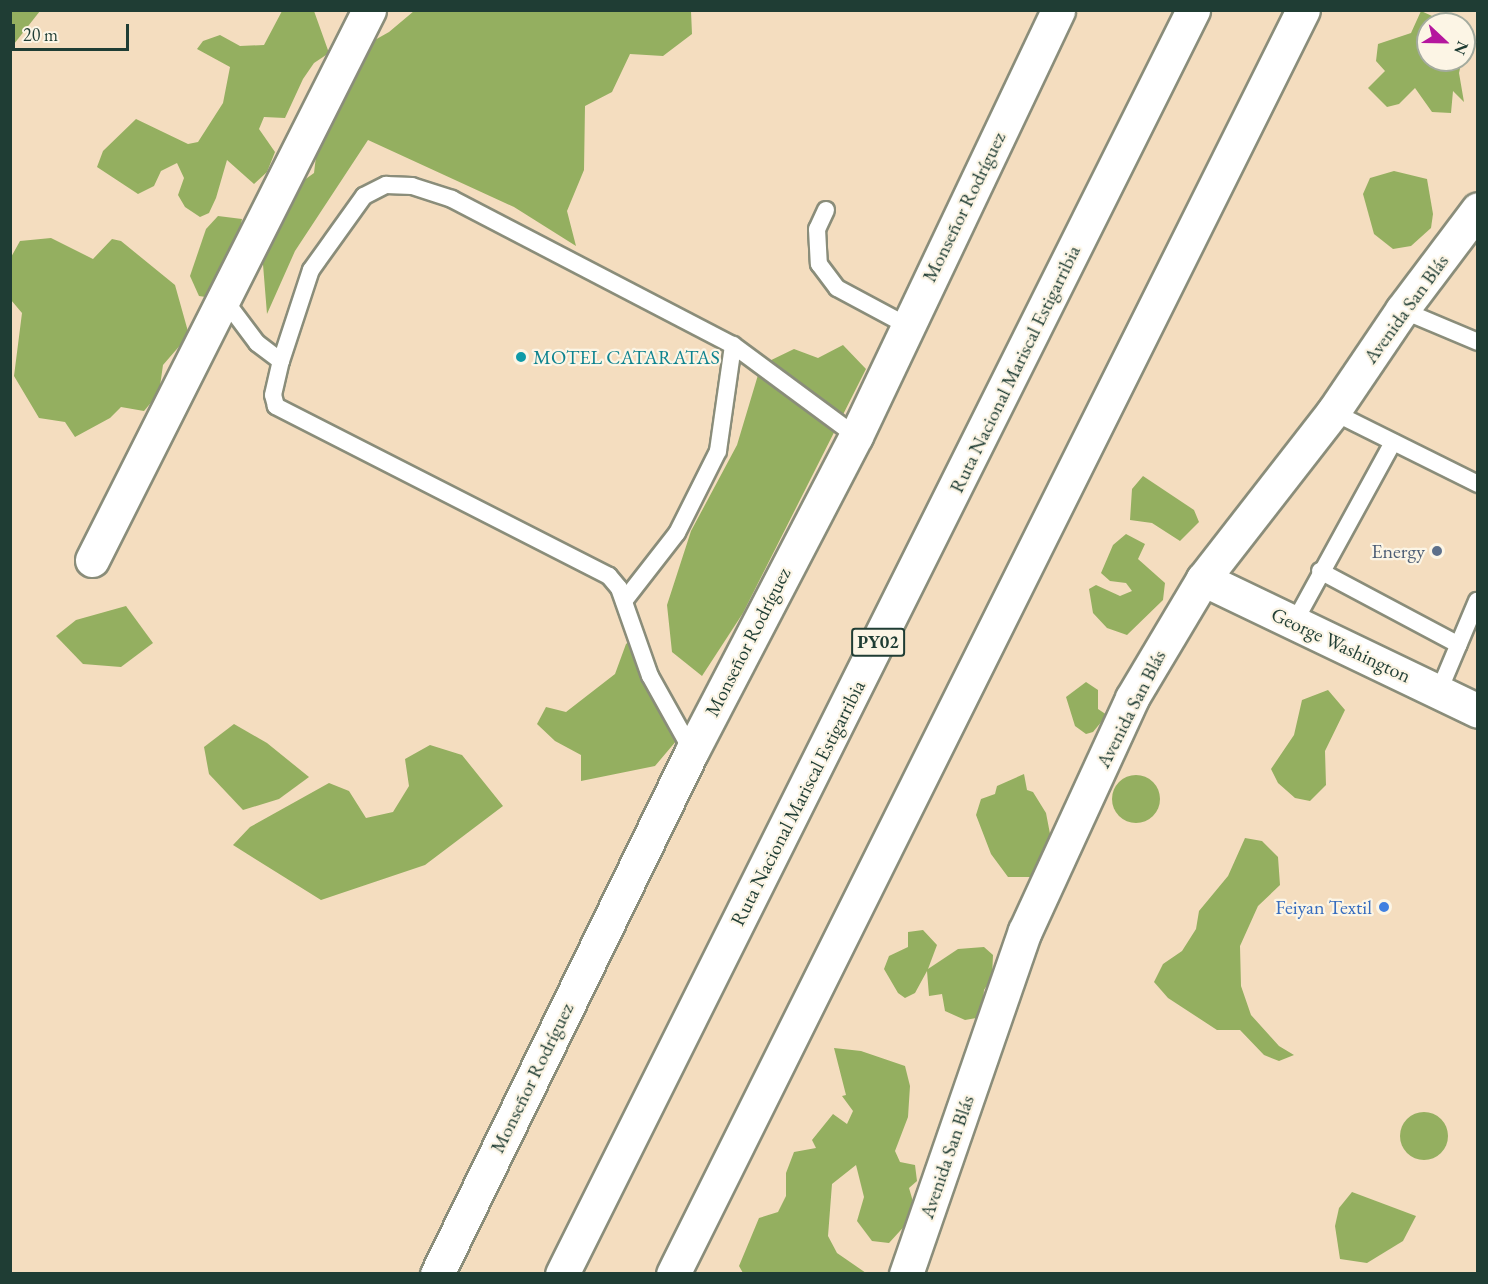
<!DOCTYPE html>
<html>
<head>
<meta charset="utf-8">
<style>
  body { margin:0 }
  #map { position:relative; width:1488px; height:1284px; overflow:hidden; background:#f4ddbf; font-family:"EB Garamond",serif }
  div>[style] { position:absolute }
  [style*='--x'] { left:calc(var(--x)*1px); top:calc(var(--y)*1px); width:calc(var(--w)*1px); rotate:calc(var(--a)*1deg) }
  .forest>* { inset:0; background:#94af60 }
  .round { border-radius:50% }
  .roads { filter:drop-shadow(2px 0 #8a8d7a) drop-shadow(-2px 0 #8a8d7a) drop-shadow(0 2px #8a8d7a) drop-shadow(0 -2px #8a8d7a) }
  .lane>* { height:16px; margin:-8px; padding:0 8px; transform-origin:8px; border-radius:8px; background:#fff }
  .street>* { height:33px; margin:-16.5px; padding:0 16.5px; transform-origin:16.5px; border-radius:16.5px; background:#fff }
  .secondary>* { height:33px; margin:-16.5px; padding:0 16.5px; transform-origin:16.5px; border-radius:16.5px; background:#fff }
  .highway>* { height:33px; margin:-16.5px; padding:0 16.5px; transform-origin:16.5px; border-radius:16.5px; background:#fff }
  .dots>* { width:16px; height:16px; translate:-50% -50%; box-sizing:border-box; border:3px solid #fcf5e5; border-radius:50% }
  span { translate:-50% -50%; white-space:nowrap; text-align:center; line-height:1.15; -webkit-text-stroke:4.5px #fcf5e5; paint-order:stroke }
  .shield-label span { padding:2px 4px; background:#fcf5e5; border:2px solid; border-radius:4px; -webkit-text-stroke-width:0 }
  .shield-label { font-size:18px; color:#1f3d34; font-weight:700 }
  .street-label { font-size:20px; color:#1f3d34 }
  .culture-label { font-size:20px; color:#0d838f }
  .left { translate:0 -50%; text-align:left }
  .service-label { font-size:20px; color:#4e5e75 }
  .right { translate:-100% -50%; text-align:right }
  .shop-label { font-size:20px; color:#366cbe }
  .frame { position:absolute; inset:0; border:12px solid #1f3d34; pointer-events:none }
  .north { position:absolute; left:1416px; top:12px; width:60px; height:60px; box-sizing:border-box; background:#fcf5e5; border:2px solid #a4ab9e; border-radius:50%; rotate:112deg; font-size:16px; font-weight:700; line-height:24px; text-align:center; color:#1f3d34 }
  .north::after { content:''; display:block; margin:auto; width:21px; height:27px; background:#b5179e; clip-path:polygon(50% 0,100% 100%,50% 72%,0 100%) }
  .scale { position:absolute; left:12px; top:24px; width:117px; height:27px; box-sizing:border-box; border:3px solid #1f3d34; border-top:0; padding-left:8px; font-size:18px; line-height:21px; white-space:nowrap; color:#1f3d34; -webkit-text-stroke:4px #fcf5e5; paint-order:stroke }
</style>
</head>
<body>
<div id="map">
  <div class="forest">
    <div style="clip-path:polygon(10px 11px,40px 11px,14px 44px,11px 42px)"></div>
    <div style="clip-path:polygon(282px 11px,314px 11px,329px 53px,314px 63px,303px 79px,285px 118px,264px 117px,259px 129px,275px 152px,267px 172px,254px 184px,227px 160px,216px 198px,209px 213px,200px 217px,185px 207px,178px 195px,184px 178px,177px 163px,161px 171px,154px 186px,138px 194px,97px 167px,103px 151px,136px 119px,188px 144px,198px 142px,223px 103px,230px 67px,197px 49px,203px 41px,220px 35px,240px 46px,264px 45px)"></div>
    <div style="clip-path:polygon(414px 11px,691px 11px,692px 34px,663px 56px,630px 54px,612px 92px,585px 106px,584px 170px,567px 211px,576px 246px,514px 207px,368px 140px,295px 251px,267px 314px,262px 252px,300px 183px,314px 173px,320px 123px,350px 54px,389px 32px)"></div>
    <div style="clip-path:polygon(1421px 11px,1450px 24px,1428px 24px,1428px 60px,1462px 60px,1459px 73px,1464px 102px,1453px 91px,1451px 113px,1432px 112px,1415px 88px,1399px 104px,1387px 107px,1368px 88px,1385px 71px,1376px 61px,1378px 44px,1411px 33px)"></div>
    <div style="clip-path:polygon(1394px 171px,1427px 179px,1433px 214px,1431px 228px,1411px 246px,1393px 249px,1374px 234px,1363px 194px,1370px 178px)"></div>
    <div style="clip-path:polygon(218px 216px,242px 219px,237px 248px,212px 298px,199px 296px,190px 276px,206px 229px)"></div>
    <div style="clip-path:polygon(51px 238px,93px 259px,112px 239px,121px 241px,175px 285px,189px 335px,163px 365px,159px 393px,144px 411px,121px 407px,110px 418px,75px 437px,65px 422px,39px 418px,14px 376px,22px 313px,11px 300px,10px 259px,20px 241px)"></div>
    <div style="clip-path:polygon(843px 345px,866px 369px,743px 613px,702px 676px,672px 652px,667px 605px,691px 531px,737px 445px,761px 365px,794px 349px,818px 358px)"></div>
    <div style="clip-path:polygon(1143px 476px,1194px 510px,1199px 522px,1180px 541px,1152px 523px,1130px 520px,1132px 489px)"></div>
    <div style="clip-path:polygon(1126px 534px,1145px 544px,1138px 559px,1165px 583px,1163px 600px,1127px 635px,1107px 628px,1093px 613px,1089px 589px,1096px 585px,1120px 596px,1132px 591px,1126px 583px,1110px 581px,1101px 573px,1113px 545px)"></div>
    <div style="clip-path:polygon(126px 606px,153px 643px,121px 667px,83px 664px,56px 636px,76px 620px)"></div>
    <div style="clip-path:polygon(640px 633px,677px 740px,655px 766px,581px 781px,581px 755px,555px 741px,537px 724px,546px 707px,566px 712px,615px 674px,626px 644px)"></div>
    <div style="clip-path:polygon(1086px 682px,1098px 690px,1098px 709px,1107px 715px,1093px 732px,1086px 734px,1075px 726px,1066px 697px)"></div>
    <div style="clip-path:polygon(1328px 690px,1345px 710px,1325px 751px,1326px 785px,1310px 801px,1295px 798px,1278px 783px,1271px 769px,1294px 735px,1302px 700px)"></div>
    <div style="clip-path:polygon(234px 724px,267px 743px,309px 777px,279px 799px,243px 810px,209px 774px,204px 747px)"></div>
    <div style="clip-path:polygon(430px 745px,462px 755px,503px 806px,425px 865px,321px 900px,233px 845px,250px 827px,329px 783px,349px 791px,366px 818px,393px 812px,409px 786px,405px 759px)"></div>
    <div style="clip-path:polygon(1024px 774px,1027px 790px,1033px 792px,1046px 813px,1051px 839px,1043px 849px,1035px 877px,1008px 877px,991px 854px,976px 815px,981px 799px,995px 794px,997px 786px)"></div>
    <div class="round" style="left:1112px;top:775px;width:48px;height:48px"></div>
    <div style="clip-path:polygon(1245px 838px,1262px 841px,1278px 857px,1280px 885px,1258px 906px,1240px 946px,1241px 986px,1251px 1015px,1279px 1046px,1294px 1055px,1279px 1061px,1264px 1055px,1240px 1030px,1217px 1030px,1168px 998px,1154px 982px,1163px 964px,1182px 951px,1196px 929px,1199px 911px,1228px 876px)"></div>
    <div style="clip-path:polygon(923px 930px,937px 945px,928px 969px,958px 949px,984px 947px,993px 955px,992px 978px,984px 990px,982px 1017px,965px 1020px,945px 1011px,942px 994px,929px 996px,927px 971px,915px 993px,905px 998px,898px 993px,884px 969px,889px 956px,908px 947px,908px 932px)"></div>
    <div style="clip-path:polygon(834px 1048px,861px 1051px,905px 1066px,910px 1086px,908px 1117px,895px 1151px,900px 1162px,915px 1165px,917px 1181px,909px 1188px,914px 1205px,910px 1220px,889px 1243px,872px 1241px,857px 1221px,864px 1197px,856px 1165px,832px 1184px,828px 1236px,837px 1253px,866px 1273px,743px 1273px,739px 1266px,759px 1218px,778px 1212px,786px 1196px,786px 1173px,794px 1152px,816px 1148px,812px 1140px,833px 1114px,847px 1124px,853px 1111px,842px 1096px,846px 1095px)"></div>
    <div class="round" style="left:1400px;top:1112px;width:48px;height:48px"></div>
    <div style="clip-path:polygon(1352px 1192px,1416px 1216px,1403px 1241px,1367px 1263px,1340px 1259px,1335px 1226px,1339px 1208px)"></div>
  </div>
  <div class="roads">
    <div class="lane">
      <div style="--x:826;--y:210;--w:21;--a:115"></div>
      <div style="--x:817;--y:229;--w:35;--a:87"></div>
      <div style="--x:819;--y:264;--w:30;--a:53"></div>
      <div style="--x:837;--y:288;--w:81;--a:28.2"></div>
      <div style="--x:224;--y:299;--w:55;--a:53.1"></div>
      <div style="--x:257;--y:343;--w:30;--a:37"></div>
      <div style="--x:1402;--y:310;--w:82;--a:22.8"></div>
      <div style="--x:1333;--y:412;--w:162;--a:26.4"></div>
      <div style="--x:1320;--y:571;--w:157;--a:28"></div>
      <div style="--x:624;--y:601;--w:86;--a:-52.1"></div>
      <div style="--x:677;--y:533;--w:92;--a:-63.4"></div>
      <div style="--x:718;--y:451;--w:107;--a:-81.9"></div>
      <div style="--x:1294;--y:623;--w:206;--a:-61.3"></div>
      <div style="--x:1439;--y:691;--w:98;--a:-67.1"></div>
      <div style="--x:692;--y:751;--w:86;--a:-119.2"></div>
      <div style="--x:650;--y:676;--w:93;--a:-109.4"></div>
      <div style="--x:619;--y:588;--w:16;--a:-130"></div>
      <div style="--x:609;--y:576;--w:374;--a:-153"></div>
      <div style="--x:276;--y:406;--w:11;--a:-105"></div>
      <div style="--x:273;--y:395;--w:35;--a:-77"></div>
      <div style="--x:281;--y:361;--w:96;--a:-71.8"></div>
      <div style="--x:311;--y:270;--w:91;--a:-54.4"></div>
      <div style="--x:364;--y:196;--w:25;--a:-27"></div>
      <div style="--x:386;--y:185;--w:26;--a:2"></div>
      <div style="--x:412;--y:186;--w:42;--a:18"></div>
      <div style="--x:452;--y:199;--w:317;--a:27.5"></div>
      <div style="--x:733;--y:345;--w:153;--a:36.5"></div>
    </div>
    <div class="street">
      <div style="--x:92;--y:560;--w:616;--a:-63.27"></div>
      <div style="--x:1203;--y:579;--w:305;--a:25.6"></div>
    </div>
    <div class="secondary">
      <div style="--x:437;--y:1274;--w:582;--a:-64.01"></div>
      <div style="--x:692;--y:751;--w:355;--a:-62.5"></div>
      <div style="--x:856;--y:436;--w:471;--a:-64.6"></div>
      <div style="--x:906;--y:1274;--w:363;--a:-70.9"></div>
      <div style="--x:1025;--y:931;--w:256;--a:-65.3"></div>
      <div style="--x:1132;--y:698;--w:139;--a:-59.2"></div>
      <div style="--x:1203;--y:579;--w:212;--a:-52.1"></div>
      <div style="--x:1333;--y:412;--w:123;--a:-55.9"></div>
      <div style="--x:1402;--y:310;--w:126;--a:-53"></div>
    </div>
    <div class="highway">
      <div style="--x:562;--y:1274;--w:1413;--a:-63.47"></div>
      <div style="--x:673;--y:1274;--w:1412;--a:-63.51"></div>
    </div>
  </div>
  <div class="dots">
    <div style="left:521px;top:357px;background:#0f9aa8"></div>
    <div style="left:1437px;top:551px;background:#5c6f8a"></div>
    <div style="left:1384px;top:907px;background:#3f7fe0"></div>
  </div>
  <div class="shield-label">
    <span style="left:878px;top:642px">PY02</span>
  </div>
  <div class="street-label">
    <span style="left:964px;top:207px;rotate:-64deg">Monseñor Rodríguez</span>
    <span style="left:1406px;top:309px;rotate:-54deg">Avenida San Blás</span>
    <span style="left:1015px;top:369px;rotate:-64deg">Ruta Nacional Mariscal Estigarribia</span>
    <span style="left:748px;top:642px;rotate:-63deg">Monseñor Rodríguez</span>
    <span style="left:1341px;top:645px;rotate:25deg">George Washington</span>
    <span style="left:1131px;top:709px;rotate:-63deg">Avenida San Blás</span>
    <span style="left:798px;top:803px;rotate:-63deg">Ruta Nacional Mariscal Estigarribia</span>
    <span style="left:532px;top:1078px;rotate:-64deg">Monseñor Rodríguez</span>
    <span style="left:947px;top:1157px;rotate:-71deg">Avenida San Blás</span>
  </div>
  <div class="culture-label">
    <span class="left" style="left:533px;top:357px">MOTEL CATARATAS</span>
  </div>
  <div class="service-label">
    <span class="right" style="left:1425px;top:551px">Energy</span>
  </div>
  <div class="shop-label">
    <span class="right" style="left:1372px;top:907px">Feiyan Textil</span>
  </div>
  <div class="frame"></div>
  <div class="north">N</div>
  <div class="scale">20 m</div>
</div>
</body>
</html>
